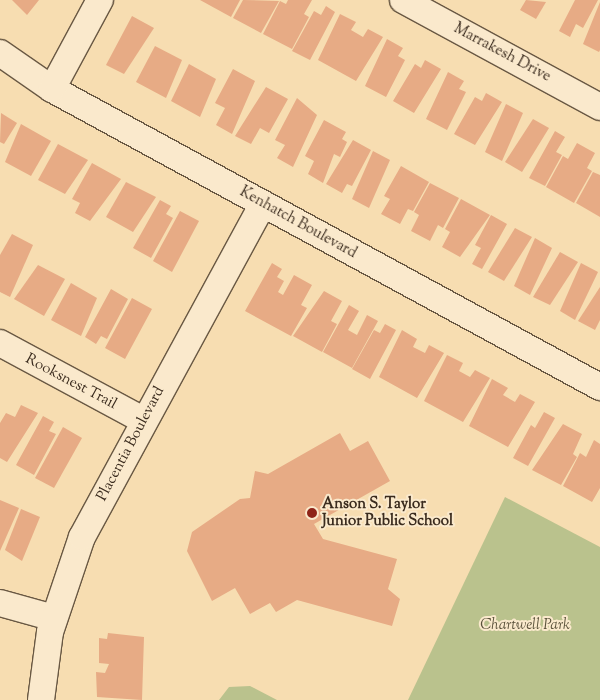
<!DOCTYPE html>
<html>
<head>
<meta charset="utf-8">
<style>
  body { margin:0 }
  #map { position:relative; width:600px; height:700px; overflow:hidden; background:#f7ddb1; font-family:"Sorts Mill Goudy",serif }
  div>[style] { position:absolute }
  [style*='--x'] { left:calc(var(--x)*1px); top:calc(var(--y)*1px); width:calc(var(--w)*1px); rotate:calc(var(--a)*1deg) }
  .green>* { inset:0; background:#bac28d }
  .building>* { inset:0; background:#e7ab85 }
  .roads { filter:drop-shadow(1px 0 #695843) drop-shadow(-1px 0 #695843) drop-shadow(0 1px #695843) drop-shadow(0 -1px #695843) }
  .minor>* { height:26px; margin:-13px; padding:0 13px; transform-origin:13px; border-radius:13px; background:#fae9cc }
  .dots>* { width:14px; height:14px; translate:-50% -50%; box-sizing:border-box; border:2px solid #fae9cc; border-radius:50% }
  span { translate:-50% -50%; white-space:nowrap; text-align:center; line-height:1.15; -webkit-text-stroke:4px #fae9cc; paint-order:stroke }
  .street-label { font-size:15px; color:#3a2b1e }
  .poi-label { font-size:15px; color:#3a2b1e; font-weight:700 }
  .left { translate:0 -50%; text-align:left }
  .park-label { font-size:15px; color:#5a513a; font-style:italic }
</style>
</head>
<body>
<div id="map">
  <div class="green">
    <div style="clip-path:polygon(505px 497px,600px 547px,600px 700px,408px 700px)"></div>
    <div style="clip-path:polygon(250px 686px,277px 700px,219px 700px,229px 687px)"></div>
  </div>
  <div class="building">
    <div style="clip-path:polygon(12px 0,39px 0,27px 15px)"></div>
    <div style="clip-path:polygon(200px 0,240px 0,231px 17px)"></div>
    <div style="clip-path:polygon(243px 0,279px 1px,261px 33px,233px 18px)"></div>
    <div style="clip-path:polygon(288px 0,312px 0,304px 14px,309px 17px,292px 49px,263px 34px,280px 1px,286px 4px)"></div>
    <div style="clip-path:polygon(526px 0,546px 2px,536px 19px,520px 10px)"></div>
    <div style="clip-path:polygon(575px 0,598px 0,583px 28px,576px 24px,570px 37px,559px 31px)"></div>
    <div style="clip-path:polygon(600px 2px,600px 50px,599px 52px,583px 44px)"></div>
    <div style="clip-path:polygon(326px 6px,335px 12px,310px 60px,292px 51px,314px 11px,321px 15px)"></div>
    <div style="clip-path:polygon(340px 14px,356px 22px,351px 30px,363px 37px,368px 29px,383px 37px,356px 81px,318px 60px)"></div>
    <div style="clip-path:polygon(132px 16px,154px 28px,124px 74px,106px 65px)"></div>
    <div style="clip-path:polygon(387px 39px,403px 48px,398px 56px,405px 60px,386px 97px,365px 86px)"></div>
    <div style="clip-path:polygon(155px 46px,182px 60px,166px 98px,136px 82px)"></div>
    <div style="clip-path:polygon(425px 60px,441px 69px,414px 113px,393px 101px,415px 64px,421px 68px)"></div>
    <div style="clip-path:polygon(189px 64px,216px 79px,200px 117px,171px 101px)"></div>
    <div style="clip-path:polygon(233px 69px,255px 81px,232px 134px,216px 125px,225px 108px,215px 103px)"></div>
    <div style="clip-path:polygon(448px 72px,464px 81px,459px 89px,466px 92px,447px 130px,426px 119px)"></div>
    <div style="clip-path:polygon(266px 87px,288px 99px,269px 133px,260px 128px,251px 144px,235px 136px)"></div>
    <div style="clip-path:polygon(486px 93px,502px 102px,475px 145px,454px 134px,475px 97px,482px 101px)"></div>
    <div style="clip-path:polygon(297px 98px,317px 115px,293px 167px,277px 158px,285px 145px,275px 140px)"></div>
    <div style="clip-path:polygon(506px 104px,523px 113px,502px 161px,485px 152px)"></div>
    <div style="clip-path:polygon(1px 113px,17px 123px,4px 144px,0 142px)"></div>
    <div style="clip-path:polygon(533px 119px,549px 128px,522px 172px,505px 162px)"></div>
    <div style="clip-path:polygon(324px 120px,346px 132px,342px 139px,347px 142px,340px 157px,334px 154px,323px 183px,308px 174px,314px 161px,305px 156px)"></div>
    <div style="clip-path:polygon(21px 124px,51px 141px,31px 176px,5px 162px)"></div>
    <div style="clip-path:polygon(555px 131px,565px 137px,556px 152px,562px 155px,545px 186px,529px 178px)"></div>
    <div style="clip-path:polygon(353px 140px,371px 150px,352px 186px,347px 184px,342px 193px,326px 184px)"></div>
    <div style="clip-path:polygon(577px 143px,595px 153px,587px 168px,592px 171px,574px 203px,546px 187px,563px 156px,568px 159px)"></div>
    <div style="clip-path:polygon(58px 144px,88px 160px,65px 194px,38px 180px)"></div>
    <div style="clip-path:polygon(373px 151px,390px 160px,369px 208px,352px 199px)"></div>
    <div style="clip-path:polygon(92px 163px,121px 179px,90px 221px,75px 213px,80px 203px,72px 199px)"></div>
    <div style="clip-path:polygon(401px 166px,429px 182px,413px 211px,408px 209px,400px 224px,381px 214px,390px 199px,384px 196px)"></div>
    <div style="clip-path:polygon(593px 172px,600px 175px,600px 217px,576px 203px)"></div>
    <div style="clip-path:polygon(126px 182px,156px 197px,133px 232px,106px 217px)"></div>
    <div style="clip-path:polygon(430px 183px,459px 198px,443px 228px,438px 225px,430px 241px,411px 231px,419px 215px,414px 212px)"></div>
    <div style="clip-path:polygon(461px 199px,490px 215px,460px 257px,442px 247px,450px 232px,445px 229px)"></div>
    <div style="clip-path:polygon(160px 200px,171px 206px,166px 214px,173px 218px,151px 258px,133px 248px)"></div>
    <div style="clip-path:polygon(180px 211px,199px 221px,172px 272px,153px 261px)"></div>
    <div style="clip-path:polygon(491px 215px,507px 224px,482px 269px,472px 264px,481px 248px,475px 245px)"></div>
    <div style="clip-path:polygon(515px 228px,532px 237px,504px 281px,488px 272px)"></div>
    <div style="clip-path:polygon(12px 234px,33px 245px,10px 297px,0 292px,0 255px)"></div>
    <div style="clip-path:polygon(535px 238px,552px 248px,530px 295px,514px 286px)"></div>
    <div style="clip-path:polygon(560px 252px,578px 262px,550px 305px,533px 297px)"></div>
    <div style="clip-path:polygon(272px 263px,282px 269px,277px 277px,284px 281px,278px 292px,283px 295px,294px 275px,312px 285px,301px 305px,307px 308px,291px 336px,245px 311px)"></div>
    <div style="clip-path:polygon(581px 263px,598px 272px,575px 320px,560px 311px)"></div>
    <div style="clip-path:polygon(38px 265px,65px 279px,44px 316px,14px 299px)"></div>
    <div style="clip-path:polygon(71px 283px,97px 298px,81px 336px,51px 320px)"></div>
    <div style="clip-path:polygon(600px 287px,600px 320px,595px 330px,578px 321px)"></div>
    <div style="clip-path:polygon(111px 289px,128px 299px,107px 339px,101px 336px,96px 344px,85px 337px)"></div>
    <div style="clip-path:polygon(324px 291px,342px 301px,331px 321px,337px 324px,322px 352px,293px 336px)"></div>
    <div style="clip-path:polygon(132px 298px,152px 309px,125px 359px,105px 348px)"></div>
    <div style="clip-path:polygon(349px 305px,359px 311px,348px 330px,357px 335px,367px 315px,378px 321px,352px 368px,323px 352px)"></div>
    <div style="clip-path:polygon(385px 324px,396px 330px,370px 379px,352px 369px,374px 330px,380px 333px)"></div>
    <div style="clip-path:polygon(402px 330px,417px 339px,413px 347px,425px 353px,429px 345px,444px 353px,417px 398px,379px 377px)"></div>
    <div style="clip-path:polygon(447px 355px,463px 363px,459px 371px,470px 377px,475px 370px,490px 378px,463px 422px,424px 401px)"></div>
    <div style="clip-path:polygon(492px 379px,508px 388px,503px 395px,515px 402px,520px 394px,535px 402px,508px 447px,469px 426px)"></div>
    <div style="clip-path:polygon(21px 405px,38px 413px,7px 462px,0 458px,0 423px,6px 413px,15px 417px)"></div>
    <div style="clip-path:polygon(544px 412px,555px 418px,528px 466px,513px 458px,531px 425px,535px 428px)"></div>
    <div style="clip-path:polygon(43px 416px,54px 422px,49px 431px,56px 434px,34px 475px,16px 465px)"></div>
    <div style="clip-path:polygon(563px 424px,582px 434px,573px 454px,577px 457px,561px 485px,532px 470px)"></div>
    <div style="clip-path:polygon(63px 427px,82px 438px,54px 488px,35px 478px)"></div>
    <div style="clip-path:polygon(340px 433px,350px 451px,368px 441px,390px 481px,314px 524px,323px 539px,397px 559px,388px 589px,400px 599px,392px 626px,297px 600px,276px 612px,270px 603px,250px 614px,235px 588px,212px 601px,187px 551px,192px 532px,240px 499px,250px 498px,255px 471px,268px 474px)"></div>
    <div style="clip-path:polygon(594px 440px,600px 444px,600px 488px,592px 502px,563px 486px,580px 453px,586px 457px)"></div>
    <div style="clip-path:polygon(0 500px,19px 508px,0 551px)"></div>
    <div style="clip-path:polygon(21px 509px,40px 517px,22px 561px,5px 550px)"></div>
    <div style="clip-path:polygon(108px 633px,144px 637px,142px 700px,97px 697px,96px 672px,105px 673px,109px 664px,99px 663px,99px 638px,107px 639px)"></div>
  </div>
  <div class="roads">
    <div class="minor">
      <div style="--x:403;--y:0;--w:224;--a:28.5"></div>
      <div style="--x:0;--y:53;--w:63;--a:34.7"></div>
      <div style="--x:52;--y:89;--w:624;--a:28.54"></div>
      <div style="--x:52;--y:89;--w:101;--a:-61.7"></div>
      <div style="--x:0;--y:343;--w:162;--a:28.3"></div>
      <div style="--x:0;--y:603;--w:56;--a:15.5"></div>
      <div style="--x:41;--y:700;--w:69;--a:-82.5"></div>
      <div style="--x:50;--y:632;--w:100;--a:-71.4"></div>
      <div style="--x:82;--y:537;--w:379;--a:-61.5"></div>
    </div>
  </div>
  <div class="dots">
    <div style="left:312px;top:513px;background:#8f2418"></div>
  </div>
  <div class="street-label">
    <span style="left:502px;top:53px;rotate:28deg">Marrakesh Drive</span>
    <span style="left:298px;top:223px;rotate:29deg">Kenhatch Boulevard</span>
    <span style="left:71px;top:382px;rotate:28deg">Rooksnest Trail</span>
    <span style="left:131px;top:444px;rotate:-62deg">Placentia Boulevard</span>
  </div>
  <div class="poi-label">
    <span class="left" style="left:322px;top:513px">Anson S. Taylor<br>Junior Public School</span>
  </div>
  <div class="park-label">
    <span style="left:525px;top:626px">Chartwell Park</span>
  </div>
</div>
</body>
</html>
